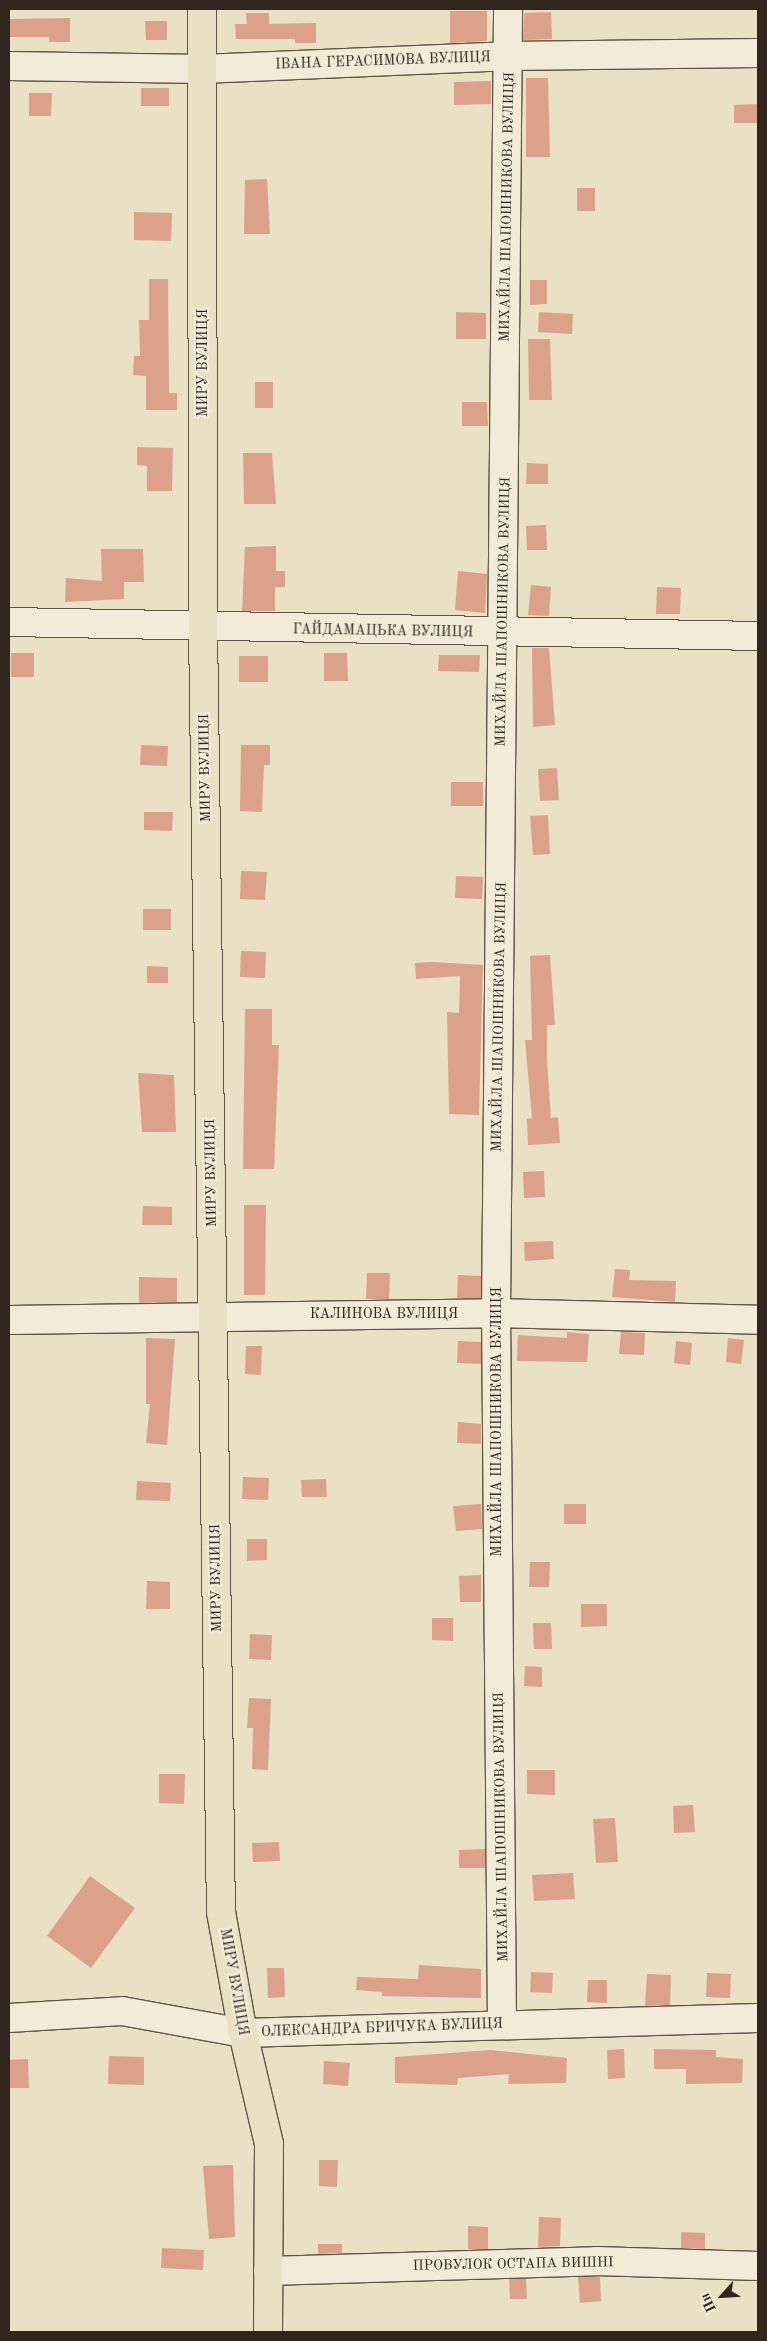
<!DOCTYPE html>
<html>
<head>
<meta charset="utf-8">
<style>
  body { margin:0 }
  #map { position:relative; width:767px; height:2341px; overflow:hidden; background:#eae0c3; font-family:"Old Standard TT",serif }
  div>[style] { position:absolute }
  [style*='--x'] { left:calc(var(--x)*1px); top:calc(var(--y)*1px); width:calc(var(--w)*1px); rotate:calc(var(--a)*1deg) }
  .building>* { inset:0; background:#dba18a }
  .roads { filter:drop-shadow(1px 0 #605447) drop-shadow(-1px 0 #605447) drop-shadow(0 1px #605447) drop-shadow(0 -1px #605447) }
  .minor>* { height:28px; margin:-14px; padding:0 14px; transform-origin:14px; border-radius:14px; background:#f1ebd8 }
  .major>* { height:28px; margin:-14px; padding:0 14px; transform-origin:14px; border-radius:14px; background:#eae0c3 }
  span { translate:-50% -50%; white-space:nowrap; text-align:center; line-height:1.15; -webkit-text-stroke:4.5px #f1ebd8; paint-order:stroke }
  .street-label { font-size:14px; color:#32251e }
  .frame { position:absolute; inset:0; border:10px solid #32251e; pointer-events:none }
  .north { position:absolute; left:697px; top:2271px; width:50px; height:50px; -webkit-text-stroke:4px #f1ebd8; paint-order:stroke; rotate:244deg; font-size:14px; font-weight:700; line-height:20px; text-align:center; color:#32251e }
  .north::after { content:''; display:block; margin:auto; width:18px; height:22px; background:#32251e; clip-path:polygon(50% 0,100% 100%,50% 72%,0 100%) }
</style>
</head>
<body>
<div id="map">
  <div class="building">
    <div style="clip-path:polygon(450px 11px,487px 11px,487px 41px,450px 43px)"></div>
    <div style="clip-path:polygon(551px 12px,552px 39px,523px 40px,524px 13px)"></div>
    <div style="clip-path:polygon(246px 13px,269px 13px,269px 24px,316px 23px,316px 43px,295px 43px,295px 39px,236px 39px,235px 24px,247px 24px)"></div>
    <div style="clip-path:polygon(70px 18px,70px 42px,49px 42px,49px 37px,9px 37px,9px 19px)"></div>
    <div style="clip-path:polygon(145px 21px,167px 21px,167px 40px,146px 40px)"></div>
    <div style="clip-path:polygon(526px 78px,548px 78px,550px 157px,526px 157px)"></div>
    <div style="clip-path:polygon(491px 81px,491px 104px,454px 105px,454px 82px)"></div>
    <div style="clip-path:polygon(141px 88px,169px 88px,169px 106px,141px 106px)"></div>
    <div style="clip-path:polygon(29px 93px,52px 93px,51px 116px,29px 116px)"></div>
    <div style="clip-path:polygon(758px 104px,758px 123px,734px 123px,734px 105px)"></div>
    <div style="clip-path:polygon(267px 179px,270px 234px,244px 234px,245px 180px)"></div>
    <div style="clip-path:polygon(577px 188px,595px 188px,595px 211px,577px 211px)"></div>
    <div style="clip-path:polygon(134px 212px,172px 213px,171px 241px,134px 240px)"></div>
    <div style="clip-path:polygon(149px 279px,168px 279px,169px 393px,177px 393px,177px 410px,146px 410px,146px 376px,133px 375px,134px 356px,140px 356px,139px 320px,149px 320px)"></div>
    <div style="clip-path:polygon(530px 280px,547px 280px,547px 304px,530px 305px)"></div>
    <div style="clip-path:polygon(456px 312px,486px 313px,486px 339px,456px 339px)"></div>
    <div style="clip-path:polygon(539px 312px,573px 314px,572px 334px,538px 332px)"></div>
    <div style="clip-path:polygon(528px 339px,550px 339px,552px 400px,529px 400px)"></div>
    <div style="clip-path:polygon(255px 382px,273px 382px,273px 408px,255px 408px)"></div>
    <div style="clip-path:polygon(462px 402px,487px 402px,488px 426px,462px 426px)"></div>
    <div style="clip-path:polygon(137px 447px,173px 448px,172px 491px,147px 491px,147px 466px,137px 465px)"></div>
    <div style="clip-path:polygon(243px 453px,272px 453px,276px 504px,244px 504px)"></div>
    <div style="clip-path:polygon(527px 463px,548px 464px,548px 484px,526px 484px)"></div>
    <div style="clip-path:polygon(546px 525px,547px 550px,527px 550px,526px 526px)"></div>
    <div style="clip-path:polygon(276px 546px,276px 571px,285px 571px,285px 587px,275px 587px,275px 611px,242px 611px,245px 547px)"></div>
    <div style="clip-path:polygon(101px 549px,143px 549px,144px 582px,124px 582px,124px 599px,65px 602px,66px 578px,102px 581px)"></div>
    <div style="clip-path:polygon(458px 571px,487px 574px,485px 613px,455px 610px)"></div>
    <div style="clip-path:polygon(531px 585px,551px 587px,549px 616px,528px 615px)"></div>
    <div style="clip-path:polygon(657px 587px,681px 588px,680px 614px,656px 614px)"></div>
    <div style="clip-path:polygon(532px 648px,549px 648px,555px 725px,533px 727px)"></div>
    <div style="clip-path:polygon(11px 653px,34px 653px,34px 677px,11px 677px)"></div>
    <div style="clip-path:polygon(324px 653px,347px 653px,348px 681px,324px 681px)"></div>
    <div style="clip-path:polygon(439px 655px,480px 655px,479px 672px,438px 671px)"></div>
    <div style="clip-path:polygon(239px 656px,268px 656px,268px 682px,239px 682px)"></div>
    <div style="clip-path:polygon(141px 745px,168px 746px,167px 766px,140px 765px)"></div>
    <div style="clip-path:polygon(241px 745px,270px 745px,270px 765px,264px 765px,262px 812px,240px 811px)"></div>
    <div style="clip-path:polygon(557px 768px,559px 800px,540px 801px,538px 769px)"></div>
    <div style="clip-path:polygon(451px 782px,483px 782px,483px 806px,451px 806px)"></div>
    <div style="clip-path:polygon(144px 812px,173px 812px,172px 831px,144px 830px)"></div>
    <div style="clip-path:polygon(548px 815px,550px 854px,533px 855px,530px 816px)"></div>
    <div style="clip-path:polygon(241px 871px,267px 872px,265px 900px,240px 899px)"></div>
    <div style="clip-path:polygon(456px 876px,483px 877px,482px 899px,455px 898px)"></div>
    <div style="clip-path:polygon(143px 909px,171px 909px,171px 930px,143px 930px)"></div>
    <div style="clip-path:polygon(241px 951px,266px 952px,265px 978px,240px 977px)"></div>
    <div style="clip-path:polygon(550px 955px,555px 1025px,547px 1025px,547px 1060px,551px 1118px,558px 1117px,560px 1143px,528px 1145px,527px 1119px,532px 1118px,525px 1040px,532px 1040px,530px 956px)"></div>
    <div style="clip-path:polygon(432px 962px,483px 965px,479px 1115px,449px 1114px,447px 1012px,459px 1013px,460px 976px,416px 979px,415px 963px)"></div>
    <div style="clip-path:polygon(147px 966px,168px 967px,168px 983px,147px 983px)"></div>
    <div style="clip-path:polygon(245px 1009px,272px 1009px,272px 1045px,279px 1045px,274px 1169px,243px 1169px)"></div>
    <div style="clip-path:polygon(138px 1073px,174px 1075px,176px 1132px,142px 1132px)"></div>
    <div style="clip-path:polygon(544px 1171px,545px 1197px,524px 1198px,523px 1172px)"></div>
    <div style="clip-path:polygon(244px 1205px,266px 1205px,265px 1295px,244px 1295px)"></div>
    <div style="clip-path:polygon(143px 1206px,172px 1207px,172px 1225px,142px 1225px)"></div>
    <div style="clip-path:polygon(553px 1241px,554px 1259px,525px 1261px,524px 1242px)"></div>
    <div style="clip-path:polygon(615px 1269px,630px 1270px,629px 1280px,676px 1281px,675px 1302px,612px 1297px)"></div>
    <div style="clip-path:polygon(367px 1273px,390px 1273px,389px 1299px,366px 1299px)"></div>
    <div style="clip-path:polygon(458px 1275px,481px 1276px,481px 1298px,457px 1298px)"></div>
    <div style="clip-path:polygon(139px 1277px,177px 1278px,177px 1302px,139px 1303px)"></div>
    <div style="clip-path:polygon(567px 1332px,589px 1334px,587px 1362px,517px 1361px,518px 1335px,567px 1338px)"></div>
    <div style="clip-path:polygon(621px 1332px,645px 1333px,644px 1355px,619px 1354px)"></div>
    <div style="clip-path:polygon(146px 1338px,175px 1339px,167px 1445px,146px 1443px,150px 1404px,146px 1404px)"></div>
    <div style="clip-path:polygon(728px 1338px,744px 1340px,741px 1364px,726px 1362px)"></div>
    <div style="clip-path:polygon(458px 1341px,481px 1342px,481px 1364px,457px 1363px)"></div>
    <div style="clip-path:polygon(676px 1341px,692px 1343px,690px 1365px,674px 1363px)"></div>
    <div style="clip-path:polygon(246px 1346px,262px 1346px,261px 1375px,245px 1374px)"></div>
    <div style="clip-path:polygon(458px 1422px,481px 1424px,481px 1444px,457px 1443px)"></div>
    <div style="clip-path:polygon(243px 1477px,269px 1478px,268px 1500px,242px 1499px)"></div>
    <div style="clip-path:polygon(326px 1479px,327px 1497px,302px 1497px,301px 1480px)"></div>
    <div style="clip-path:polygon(137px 1481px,171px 1483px,170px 1501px,136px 1500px)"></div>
    <div style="clip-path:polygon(481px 1504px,482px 1529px,456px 1531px,453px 1506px)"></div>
    <div style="clip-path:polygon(564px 1504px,586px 1504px,586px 1524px,564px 1524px)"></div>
    <div style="clip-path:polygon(247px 1539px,267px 1539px,267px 1560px,247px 1561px)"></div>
    <div style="clip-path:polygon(530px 1562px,550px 1562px,549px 1587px,529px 1587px)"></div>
    <div style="clip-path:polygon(481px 1575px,481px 1602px,460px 1602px,459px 1576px)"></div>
    <div style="clip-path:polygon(147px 1581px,170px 1582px,170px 1609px,146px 1609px)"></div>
    <div style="clip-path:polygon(581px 1604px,607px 1604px,607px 1626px,581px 1627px)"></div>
    <div style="clip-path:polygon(432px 1618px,453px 1618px,453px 1641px,432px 1640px)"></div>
    <div style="clip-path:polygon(533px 1623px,551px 1623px,552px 1649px,534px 1649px)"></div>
    <div style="clip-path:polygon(250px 1634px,272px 1635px,271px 1660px,249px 1659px)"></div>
    <div style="clip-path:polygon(525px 1666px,542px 1667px,542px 1687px,524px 1686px)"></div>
    <div style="clip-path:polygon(249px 1698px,271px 1699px,268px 1770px,252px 1769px,253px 1728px,247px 1728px)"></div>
    <div style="clip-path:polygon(527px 1770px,555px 1770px,555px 1795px,527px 1794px)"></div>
    <div style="clip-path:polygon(159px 1774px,185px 1774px,184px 1804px,159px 1803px)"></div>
    <div style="clip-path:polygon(693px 1805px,695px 1832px,674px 1833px,673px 1806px)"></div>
    <div style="clip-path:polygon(615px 1818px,618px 1862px,596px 1863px,593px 1819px)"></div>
    <div style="clip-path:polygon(279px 1842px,280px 1861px,253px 1862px,252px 1843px)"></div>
    <div style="clip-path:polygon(485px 1849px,485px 1868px,459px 1868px,459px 1850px)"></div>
    <div style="clip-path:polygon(573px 1873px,575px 1899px,534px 1901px,532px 1875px)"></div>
    <div style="clip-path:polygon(90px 1876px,135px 1908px,91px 1968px,47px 1936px)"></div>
    <div style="clip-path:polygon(419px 1965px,481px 1969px,481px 1998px,382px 1996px,382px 1992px,356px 1990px,357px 1977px,418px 1979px)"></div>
    <div style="clip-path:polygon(267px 1968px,284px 1968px,285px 1997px,268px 1998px)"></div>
    <div style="clip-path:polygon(531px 1972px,553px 1973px,552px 1993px,530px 1992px)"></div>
    <div style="clip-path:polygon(707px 1973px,731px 1974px,730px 1998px,706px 1997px)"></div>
    <div style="clip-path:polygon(647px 1974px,671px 1975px,670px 2005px,645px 2006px)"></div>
    <div style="clip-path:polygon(588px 1980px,607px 1980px,607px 2003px,587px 2002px)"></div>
    <div style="clip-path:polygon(624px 2049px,625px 2078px,608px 2079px,607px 2050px)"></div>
    <div style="clip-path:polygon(654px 2049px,716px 2050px,716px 2057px,743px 2059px,742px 2083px,686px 2084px,686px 2069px,654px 2069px)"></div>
    <div style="clip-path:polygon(491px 2050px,567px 2058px,566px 2083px,508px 2084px,509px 2074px,458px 2078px,457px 2085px,395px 2083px,395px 2057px)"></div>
    <div style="clip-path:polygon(109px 2056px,144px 2057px,144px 2085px,108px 2084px)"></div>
    <div style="clip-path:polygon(28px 2059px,29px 2088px,10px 2088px,9px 2060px)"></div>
    <div style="clip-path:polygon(324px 2061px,350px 2063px,348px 2086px,323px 2084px)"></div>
    <div style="clip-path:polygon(319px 2160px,338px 2160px,337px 2187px,319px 2186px)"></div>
    <div style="clip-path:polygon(233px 2165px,235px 2237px,209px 2239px,203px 2166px)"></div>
    <div style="clip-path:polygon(539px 2217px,561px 2218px,560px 2246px,538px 2247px)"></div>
    <div style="clip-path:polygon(468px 2226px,488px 2227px,488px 2249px,468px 2249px)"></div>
    <div style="clip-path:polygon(681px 2232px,705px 2233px,705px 2249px,681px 2248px)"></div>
    <div style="clip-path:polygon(318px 2244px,342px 2244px,342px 2253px,318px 2254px)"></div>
    <div style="clip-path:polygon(162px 2248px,204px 2250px,203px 2270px,161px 2268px)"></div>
    <div style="clip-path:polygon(578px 2277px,600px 2277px,601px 2301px,580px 2303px)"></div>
    <div style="clip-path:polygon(509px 2279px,526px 2279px,527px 2299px,510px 2299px)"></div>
  </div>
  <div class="roads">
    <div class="minor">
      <div style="--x:9;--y:66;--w:193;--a:0.9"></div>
      <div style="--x:202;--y:69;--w:306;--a:-2.4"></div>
      <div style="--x:508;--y:56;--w:250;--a:-0.7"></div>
      <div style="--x:9;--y:622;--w:749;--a:1.07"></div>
      <div style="--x:9;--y:1320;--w:487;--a:-0.8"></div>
      <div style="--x:496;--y:1313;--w:262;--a:1.5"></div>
      <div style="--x:9;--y:2018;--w:113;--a:-3.5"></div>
      <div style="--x:122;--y:2011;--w:123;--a:10.3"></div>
      <div style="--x:243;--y:2033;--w:515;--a:-1.67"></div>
      <div style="--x:502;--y:2024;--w:711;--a:-90.48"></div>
      <div style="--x:496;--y:1313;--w:1304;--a:-89.47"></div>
      <div style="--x:268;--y:2271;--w:328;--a:-1.7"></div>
      <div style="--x:596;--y:2261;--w:162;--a:1.8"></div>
    </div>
    <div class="major">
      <div style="--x:202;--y:9;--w:618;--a:89.91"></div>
      <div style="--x:203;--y:627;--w:1285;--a:89.2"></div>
      <div style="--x:221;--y:1912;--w:123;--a:79.7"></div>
      <div style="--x:243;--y:2033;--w:114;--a:76.8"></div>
      <div style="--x:269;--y:2144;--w:188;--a:90.3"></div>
    </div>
  </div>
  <div class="street-label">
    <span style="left:383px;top:61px;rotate:-2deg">ІВАНА ГЕРАСИМОВА ВУЛИЦЯ</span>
    <span style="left:507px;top:207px;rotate:-89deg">МИХАЙЛА ШАПОШНИКОВА ВУЛИЦЯ</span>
    <span style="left:203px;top:363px;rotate:-90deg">МИРУ ВУЛИЦЯ</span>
    <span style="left:503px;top:612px;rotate:-89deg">МИХАЙЛА ШАПОШНИКОВА ВУЛИЦЯ</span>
    <span style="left:383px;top:631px;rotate:1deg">ГАЙДАМАЦЬКА ВУЛИЦЯ</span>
    <span style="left:205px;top:768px;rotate:-91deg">МИРУ ВУЛИЦЯ</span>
    <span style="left:499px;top:1017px;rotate:-89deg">МИХАЙЛА ШАПОШНИКОВА ВУЛИЦЯ</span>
    <span style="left:211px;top:1173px;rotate:-91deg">МИРУ ВУЛИЦЯ</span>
    <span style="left:384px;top:1314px">КАЛИНОВА ВУЛИЦЯ</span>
    <span style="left:497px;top:1422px;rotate:-90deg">МИХАЙЛА ШАПОШНИКОВА ВУЛИЦЯ</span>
    <span style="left:216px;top:1578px;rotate:-91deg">МИРУ ВУЛИЦЯ</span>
    <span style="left:501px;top:1827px;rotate:-91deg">МИХАЙЛА ШАПОШНИКОВА ВУЛИЦЯ</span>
    <span style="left:234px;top:1982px;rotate:80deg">МИРУ ВУЛИЦЯ</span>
    <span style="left:382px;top:2028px;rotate:-2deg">ОЛЕКСАНДРА БРИЧУКА ВУЛИЦЯ</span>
    <span style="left:513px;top:2264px;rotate:-1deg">ПРОВУЛОК ОСТАПА ВИШНІ</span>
  </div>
  <div class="frame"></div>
  <div class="north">Пн</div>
</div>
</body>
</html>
